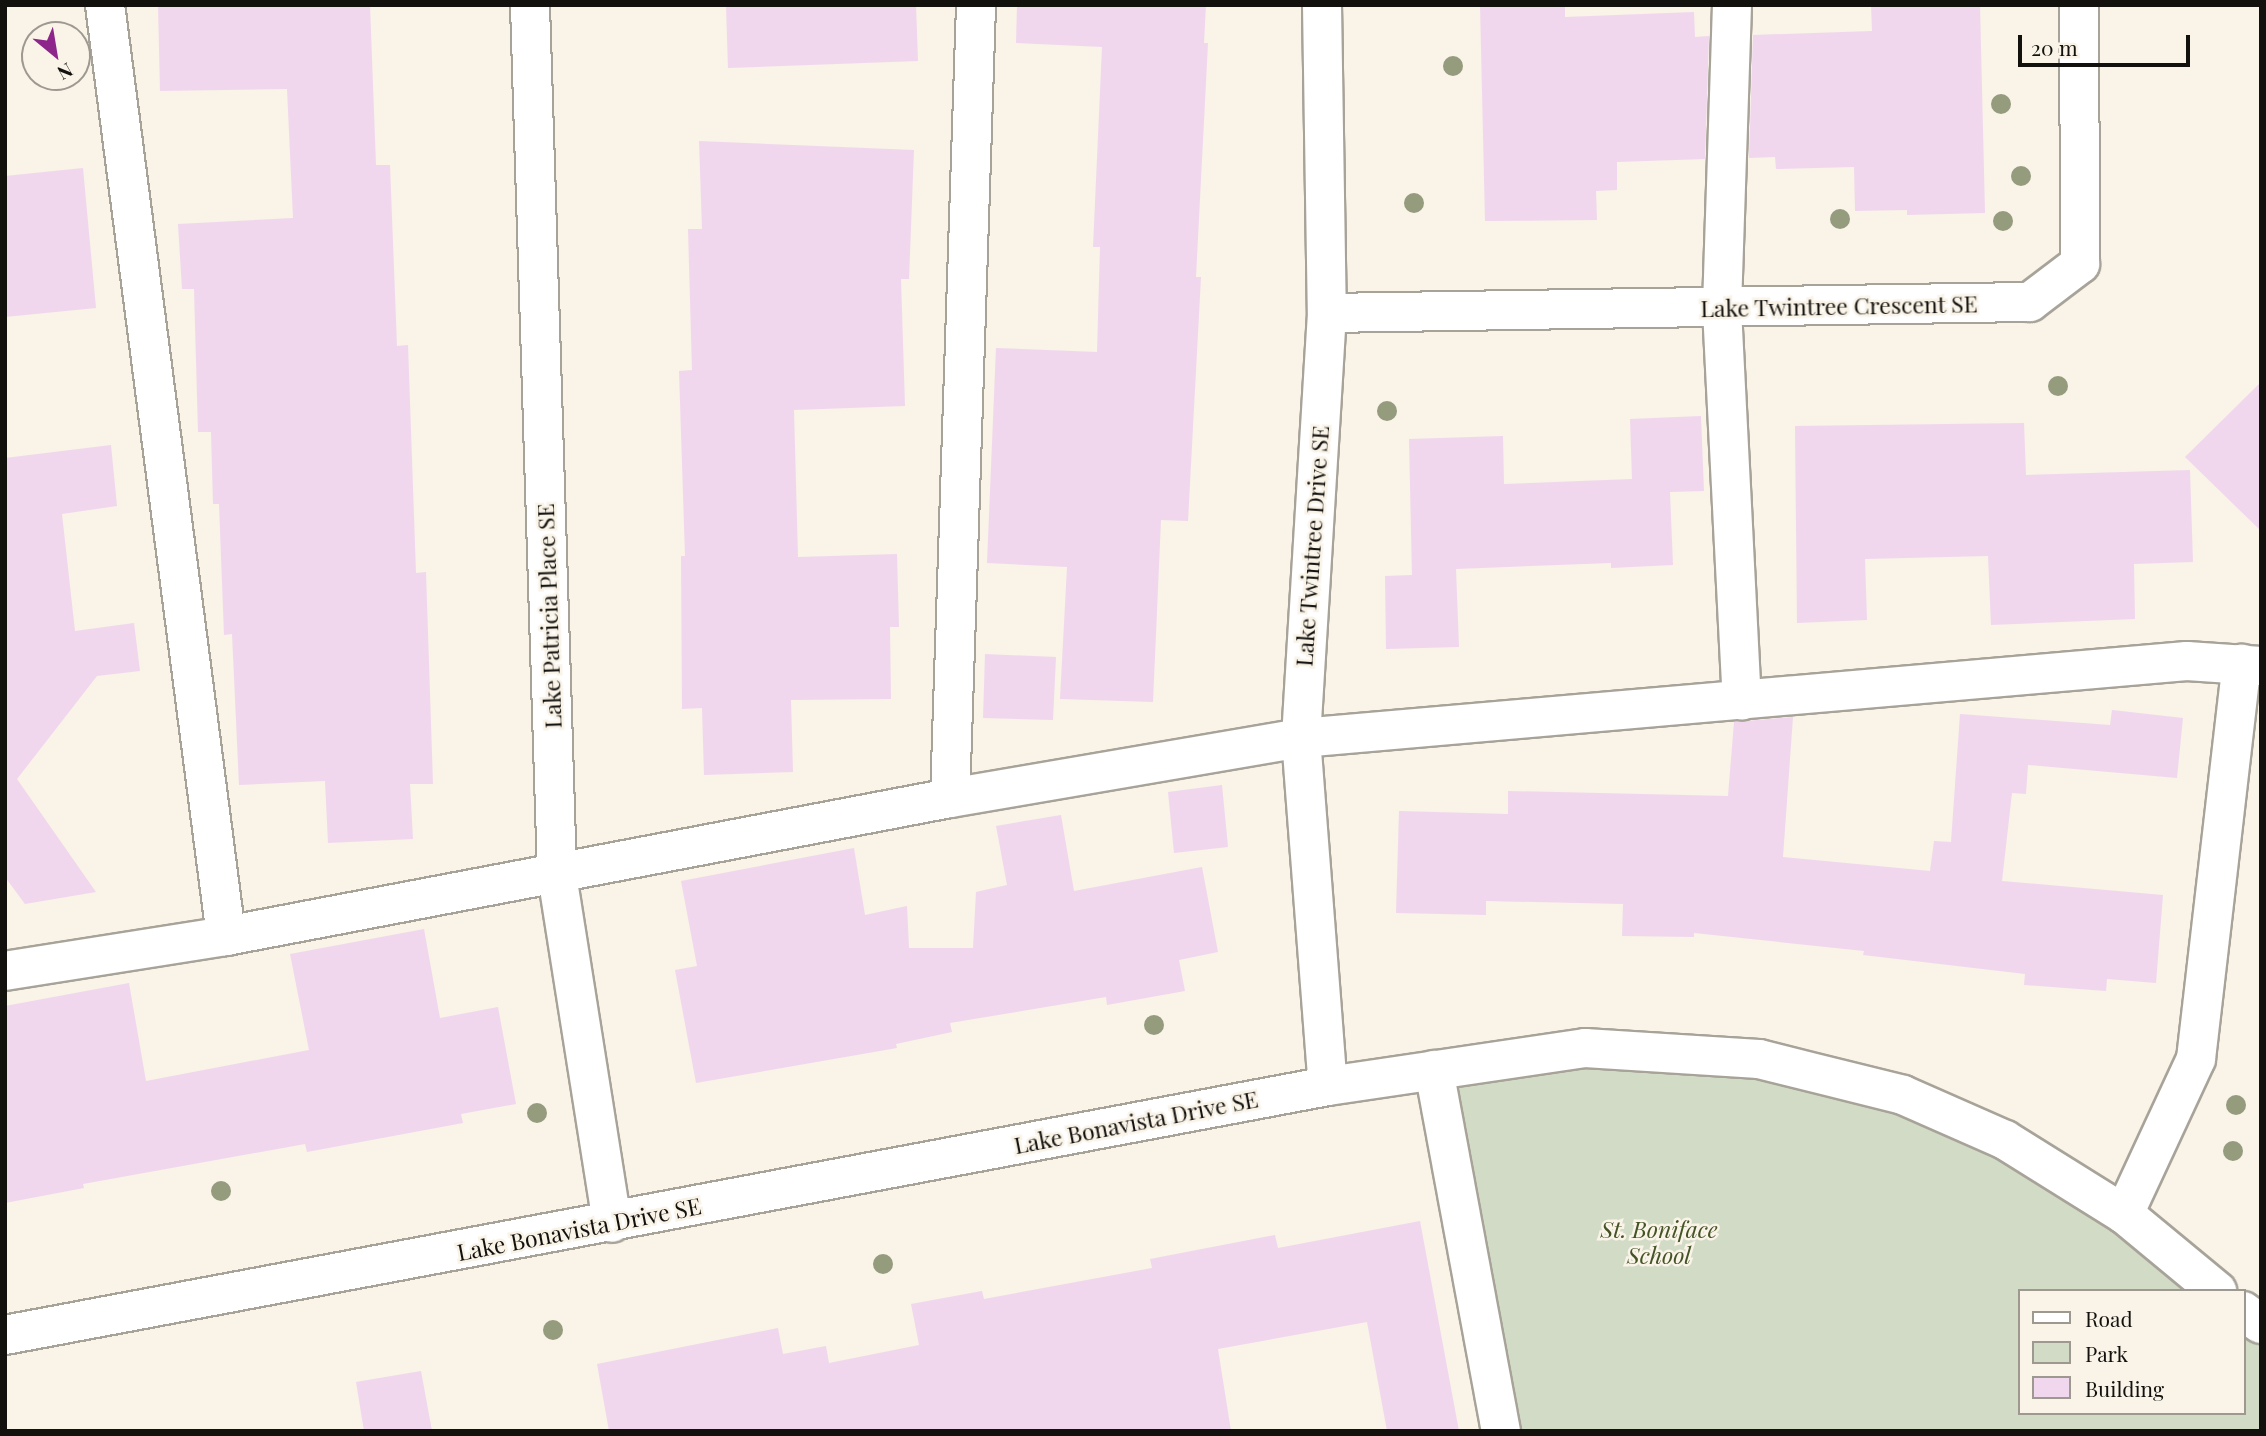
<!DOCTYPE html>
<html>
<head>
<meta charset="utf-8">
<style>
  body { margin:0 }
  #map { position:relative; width:2266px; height:1436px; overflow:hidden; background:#f9f3e8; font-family:"Playfair Display",serif }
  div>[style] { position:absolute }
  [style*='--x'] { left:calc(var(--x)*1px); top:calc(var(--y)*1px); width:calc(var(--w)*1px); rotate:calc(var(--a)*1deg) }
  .green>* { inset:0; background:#d2dbc5 }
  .building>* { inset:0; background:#f0d7ed }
  .roads { filter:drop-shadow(2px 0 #a8a399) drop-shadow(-2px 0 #a8a399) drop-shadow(0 2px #a8a399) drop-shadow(0 -2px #a8a399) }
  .minor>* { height:38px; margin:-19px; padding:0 19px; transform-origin:19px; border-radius:19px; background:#fff }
  .trees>* { width:20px; height:20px; margin:-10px; border-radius:50%; background:#959b7d }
  span { translate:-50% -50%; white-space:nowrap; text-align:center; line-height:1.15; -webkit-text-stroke:5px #f9f3e8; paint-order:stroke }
  .street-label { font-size:23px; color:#13110e }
  .park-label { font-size:23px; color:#445325; font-style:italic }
  .frame { position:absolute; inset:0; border:7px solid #13110e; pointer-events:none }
  .legend { position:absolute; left:2018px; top:1289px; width:228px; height:126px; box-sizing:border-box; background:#f9f3e8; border:2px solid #9d9991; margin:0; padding:9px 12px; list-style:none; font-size:21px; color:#13110e }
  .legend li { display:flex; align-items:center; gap:14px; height:35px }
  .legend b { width:35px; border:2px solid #9d9991 }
  .north { position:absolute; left:21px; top:21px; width:70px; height:70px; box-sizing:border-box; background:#f9f3e8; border:2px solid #9d9991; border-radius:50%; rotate:150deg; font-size:19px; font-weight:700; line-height:28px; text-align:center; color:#13110e }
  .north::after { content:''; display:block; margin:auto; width:24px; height:32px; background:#8e258a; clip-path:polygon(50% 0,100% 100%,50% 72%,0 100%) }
  .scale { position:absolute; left:2018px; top:35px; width:172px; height:32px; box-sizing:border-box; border:4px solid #13110e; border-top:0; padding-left:9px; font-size:21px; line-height:24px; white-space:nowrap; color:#13110e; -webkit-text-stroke:5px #f9f3e8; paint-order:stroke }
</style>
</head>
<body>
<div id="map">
  <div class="green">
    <div style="clip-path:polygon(1585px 1048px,1903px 1095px,2217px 1291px,2019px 1291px,2019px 1413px,2243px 1413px,2243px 1311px,2261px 1324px,2261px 1431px,1501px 1431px,1434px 1070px)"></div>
  </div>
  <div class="building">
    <div style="clip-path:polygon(158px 5px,370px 5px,376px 165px,390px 165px,397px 346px,408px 345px,416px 573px,426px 572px,433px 784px,410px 784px,413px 839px,328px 843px,325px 781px,239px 785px,232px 634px,224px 635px,219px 504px,213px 504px,211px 432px,198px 432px,194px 289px,182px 289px,178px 224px,293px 218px,287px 89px,160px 91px)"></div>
    <div style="clip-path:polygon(726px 5px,916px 5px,918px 61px,728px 68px)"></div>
    <div style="clip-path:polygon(1017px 5px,1206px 5px,1204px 43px,1208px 43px,1196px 277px,1201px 277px,1188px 521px,1161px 520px,1153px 702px,1060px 699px,1067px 567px,987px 563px,996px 348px,1097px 352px,1100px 247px,1093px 247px,1102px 47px,1016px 43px)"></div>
    <div style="clip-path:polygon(1480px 5px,1565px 5px,1565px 17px,1694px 12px,1695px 37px,1709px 36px,1705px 159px,1617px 162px,1617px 190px,1596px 191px,1597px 220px,1485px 221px)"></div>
    <div style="clip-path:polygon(1871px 5px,1980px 5px,1985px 213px,1907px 215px,1907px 210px,1855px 211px,1854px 167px,1776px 169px,1775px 157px,1749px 158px,1753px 35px,1872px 31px)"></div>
    <div style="clip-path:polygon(699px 141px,914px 150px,909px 279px,901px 279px,905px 406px,794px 410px,798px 557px,897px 554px,899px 627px,890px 627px,891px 699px,791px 700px,793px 772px,704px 775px,702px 708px,682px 709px,681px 556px,685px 556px,679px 371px,692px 370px,688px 229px,702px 229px)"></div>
    <div style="clip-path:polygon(83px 168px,96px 308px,5px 317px,5px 176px)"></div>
    <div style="clip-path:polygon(2261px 382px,2261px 531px,2185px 457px)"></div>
    <div style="clip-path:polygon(1701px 416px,1704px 491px,1670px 492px,1673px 565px,1611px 568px,1611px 563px,1456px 569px,1459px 647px,1386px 649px,1385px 576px,1412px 575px,1409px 439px,1503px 436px,1504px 484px,1632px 479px,1630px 419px)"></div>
    <div style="clip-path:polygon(2024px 423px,2026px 475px,2190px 470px,2193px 562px,2134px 564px,2135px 619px,1991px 625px,1988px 556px,1865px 559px,1867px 620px,1797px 623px,1795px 426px)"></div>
    <div style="clip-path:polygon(111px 445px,117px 506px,62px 514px,75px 631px,134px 623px,140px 671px,97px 676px,17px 779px,96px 892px,25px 904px,5px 877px,5px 458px)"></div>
    <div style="clip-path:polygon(985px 654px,1056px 657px,1053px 720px,983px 718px)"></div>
    <div style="clip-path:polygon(2112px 710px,2183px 718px,2177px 778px,2028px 765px,2026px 794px,2012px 793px,2002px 881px,2163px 895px,2156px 983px,2107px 979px,2106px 991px,2024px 985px,2025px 974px,1863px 955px,1864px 951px,1694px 933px,1694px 937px,1622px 936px,1623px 904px,1486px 901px,1486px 915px,1396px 913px,1399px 811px,1508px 814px,1508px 791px,1728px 796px,1734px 722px,1793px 717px,1783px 857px,1930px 871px,1934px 841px,1951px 842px,1960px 714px,2110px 725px)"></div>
    <div style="clip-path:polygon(1222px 785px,1228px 847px,1174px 853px,1168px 792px)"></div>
    <div style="clip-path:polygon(1061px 815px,1074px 891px,1202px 867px,1218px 952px,1179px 960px,1185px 991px,1107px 1005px,1106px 997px,950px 1023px,952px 1032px,896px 1044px,897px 1048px,696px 1083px,675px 970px,697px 966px,681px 881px,854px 848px,865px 915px,907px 906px,909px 948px,973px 948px,976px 892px,1007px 885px,996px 826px)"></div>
    <div style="clip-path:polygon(424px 929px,440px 1018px,498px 1007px,516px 1104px,461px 1114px,463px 1123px,307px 1152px,305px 1144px,83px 1184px,84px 1188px,5px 1203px,5px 1006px,129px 983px,146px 1081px,309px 1050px,290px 954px)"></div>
    <div style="clip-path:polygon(1420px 1221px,1459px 1431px,1387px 1431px,1367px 1322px,1218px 1349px,1231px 1431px,609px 1431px,597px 1364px,778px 1328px,783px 1354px,826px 1346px,829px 1363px,919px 1345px,911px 1304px,982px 1291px,984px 1299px,1152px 1268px,1150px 1259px,1275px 1235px,1278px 1248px)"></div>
    <div style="clip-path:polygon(421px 1371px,432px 1431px,364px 1431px,356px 1382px)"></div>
  </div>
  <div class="roads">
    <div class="minor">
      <div style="--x:105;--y:5;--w:939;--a:82.59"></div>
      <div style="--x:530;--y:5;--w:870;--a:88.22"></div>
      <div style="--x:557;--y:875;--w:352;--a:81"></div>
      <div style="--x:1322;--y:5;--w:308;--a:89.1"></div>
      <div style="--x:1327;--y:313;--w:426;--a:93.5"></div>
      <div style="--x:1301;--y:738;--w:349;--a:85.6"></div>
      <div style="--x:1732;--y:5;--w:304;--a:91.9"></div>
      <div style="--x:1722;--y:309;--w:392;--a:87.1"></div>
      <div style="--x:1327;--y:313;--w:703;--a:-0.9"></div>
      <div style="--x:2030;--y:302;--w:63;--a:-37.2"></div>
      <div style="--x:2080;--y:264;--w:259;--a:-90.2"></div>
      <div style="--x:950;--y:798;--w:793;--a:-88.12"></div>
      <div style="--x:5;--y:971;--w:224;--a:-9"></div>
      <div style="--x:226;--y:936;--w:737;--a:-10.79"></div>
      <div style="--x:950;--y:798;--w:356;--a:-9.7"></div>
      <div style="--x:1301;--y:738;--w:889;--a:-4.97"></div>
      <div style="--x:2187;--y:661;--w:74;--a:3.9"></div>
      <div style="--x:1434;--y:1070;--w:367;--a:79.5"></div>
      <div style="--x:2124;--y:1214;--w:171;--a:-65.1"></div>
      <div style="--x:2196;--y:1059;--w:398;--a:-83.4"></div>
      <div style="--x:2243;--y:1311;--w:22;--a:36"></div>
      <div style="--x:5;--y:1335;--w:1346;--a:-10.66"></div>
      <div style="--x:1328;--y:1086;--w:260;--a:-8.4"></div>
      <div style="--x:1585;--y:1048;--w:174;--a:3.6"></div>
      <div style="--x:1759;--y:1059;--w:148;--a:14"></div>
      <div style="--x:1903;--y:1095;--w:111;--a:23.8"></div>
      <div style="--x:2005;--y:1140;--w:140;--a:31.9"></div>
      <div style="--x:2124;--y:1214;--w:121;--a:39.6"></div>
    </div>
  </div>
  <div class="trees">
    <div style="left:1453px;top:66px"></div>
    <div style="left:2001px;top:104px"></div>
    <div style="left:2021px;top:176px"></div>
    <div style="left:1414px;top:203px"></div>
    <div style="left:1840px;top:219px"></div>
    <div style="left:2003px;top:221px"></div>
    <div style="left:2058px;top:386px"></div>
    <div style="left:1387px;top:411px"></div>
    <div style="left:1154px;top:1025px"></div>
    <div style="left:2236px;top:1105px"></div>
    <div style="left:537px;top:1113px"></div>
    <div style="left:2233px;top:1151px"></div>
    <div style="left:221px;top:1191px"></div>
    <div style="left:883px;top:1264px"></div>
    <div style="left:553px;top:1330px"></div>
  </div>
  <div class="street-label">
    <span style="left:1839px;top:306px;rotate:-1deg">Lake Twintree Crescent SE</span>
    <span style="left:1312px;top:546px;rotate:-86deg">Lake Twintree Drive SE</span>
    <span style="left:549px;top:616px;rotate:-92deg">Lake Patricia Place SE</span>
    <span style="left:1136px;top:1122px;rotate:-11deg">Lake Bonavista Drive SE</span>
    <span style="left:579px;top:1229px;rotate:-11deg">Lake Bonavista Drive SE</span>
  </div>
  <div class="park-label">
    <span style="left:1659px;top:1242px">St. Boniface<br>School</span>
  </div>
  <div class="frame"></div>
  <ul class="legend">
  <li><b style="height:9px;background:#fff"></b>Road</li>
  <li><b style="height:19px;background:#d2dbc5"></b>Park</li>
  <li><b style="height:19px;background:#f0d7ed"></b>Building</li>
  </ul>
  <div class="north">N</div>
  <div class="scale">20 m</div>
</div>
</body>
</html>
